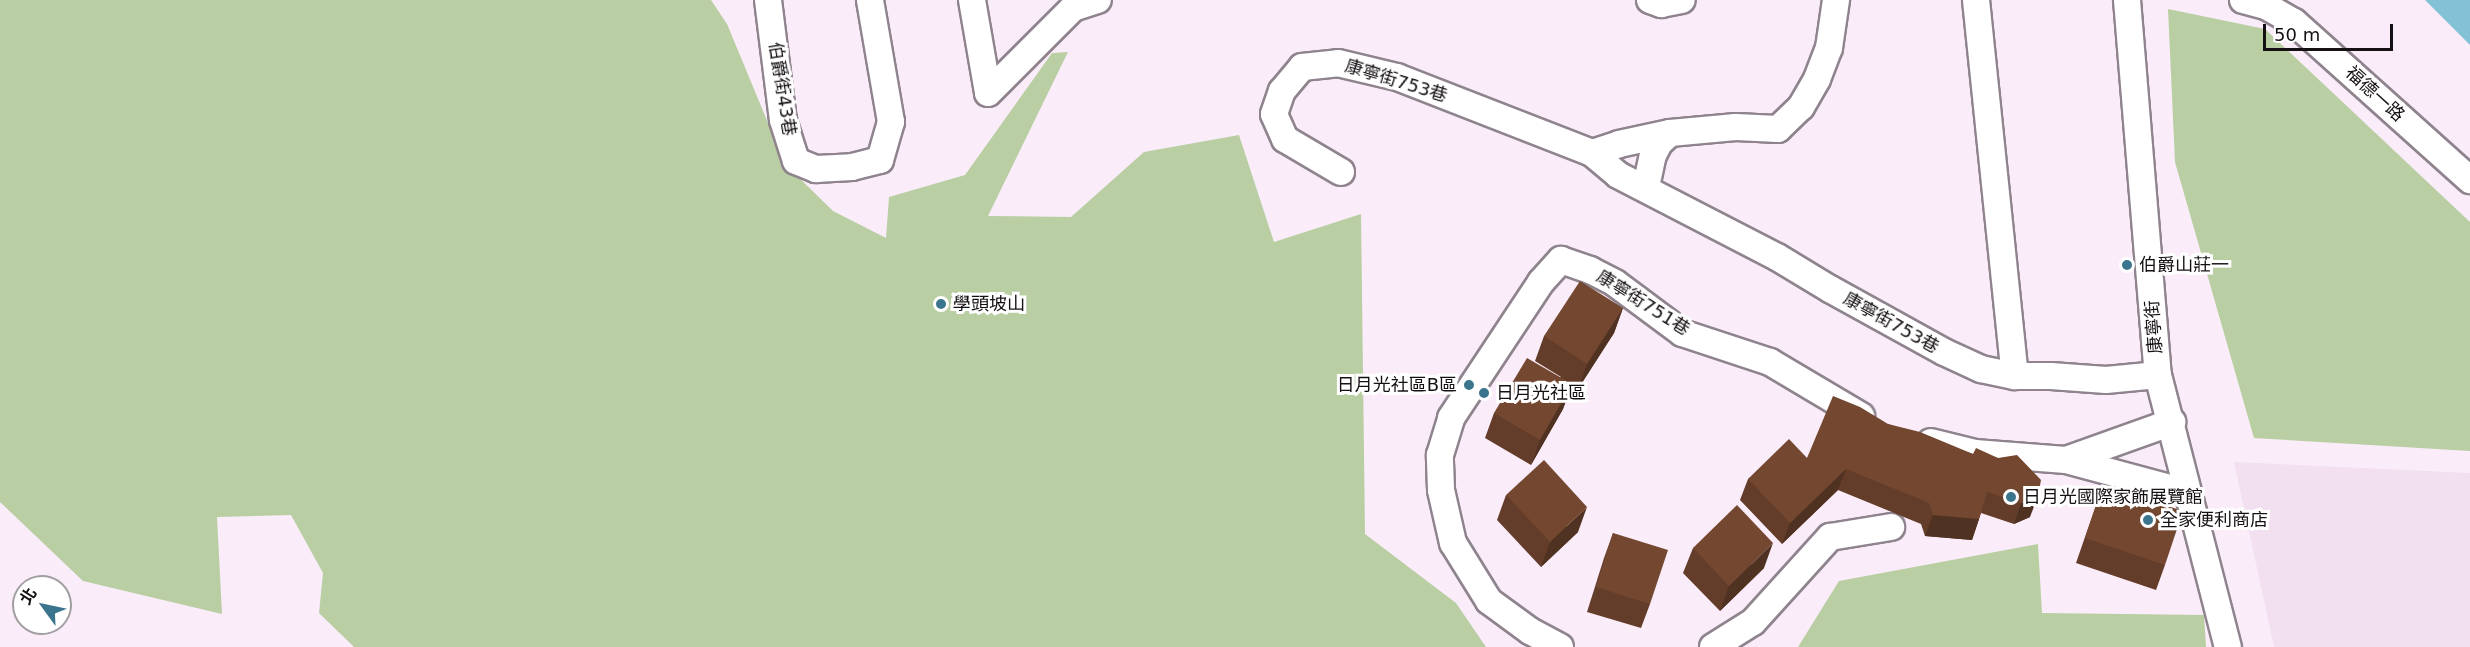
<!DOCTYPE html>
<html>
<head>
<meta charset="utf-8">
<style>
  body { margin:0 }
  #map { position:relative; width:2470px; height:647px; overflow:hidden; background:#faedf9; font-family:"DejaVu Sans","Noto Sans TC",sans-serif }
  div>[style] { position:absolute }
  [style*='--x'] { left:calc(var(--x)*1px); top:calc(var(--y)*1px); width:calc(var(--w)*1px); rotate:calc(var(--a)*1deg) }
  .built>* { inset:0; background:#f2dff0 }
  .green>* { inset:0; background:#b9cea3 }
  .water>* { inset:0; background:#83c2d6 }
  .roads { filter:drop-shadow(2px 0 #8f848e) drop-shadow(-2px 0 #8f848e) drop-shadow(0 2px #8f848e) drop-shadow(0 -2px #8f848e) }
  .minor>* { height:26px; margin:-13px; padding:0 13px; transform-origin:13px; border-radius:13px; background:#fff }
  .wall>* { inset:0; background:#633d29 }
  .shaded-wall>* { inset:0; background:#503222 }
  .building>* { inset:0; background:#734730 }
  .dots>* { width:16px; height:16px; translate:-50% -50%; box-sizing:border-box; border:3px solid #fff; border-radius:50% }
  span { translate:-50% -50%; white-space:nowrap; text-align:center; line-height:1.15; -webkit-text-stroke:6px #fff; paint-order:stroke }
  .street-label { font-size:18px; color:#151014 }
  .poi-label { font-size:18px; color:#151014 }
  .left { translate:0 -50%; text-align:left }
  .right { translate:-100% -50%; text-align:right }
  .north { position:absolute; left:12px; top:575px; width:60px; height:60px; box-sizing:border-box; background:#fff; border:2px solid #a19fa1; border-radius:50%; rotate:303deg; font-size:16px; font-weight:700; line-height:24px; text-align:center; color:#151014 }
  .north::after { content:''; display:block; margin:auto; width:21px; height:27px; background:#3b748d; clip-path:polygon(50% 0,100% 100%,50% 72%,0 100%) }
  .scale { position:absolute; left:2263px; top:24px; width:130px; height:27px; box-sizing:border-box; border:3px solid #151014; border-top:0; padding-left:8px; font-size:18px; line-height:21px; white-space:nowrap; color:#151014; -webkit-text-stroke:4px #fff; paint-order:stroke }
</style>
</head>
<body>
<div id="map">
  <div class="built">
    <div style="clip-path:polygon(2234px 462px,2470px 473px,2470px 647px,2274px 647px)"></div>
  </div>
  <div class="green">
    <div style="clip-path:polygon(0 0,711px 0,727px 24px,785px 164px,833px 211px,886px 238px,889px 197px,965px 175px,1052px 53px,1068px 52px,988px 216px,1071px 217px,1144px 152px,1239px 135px,1274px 242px,1361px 214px,1365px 534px,1456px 603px,1486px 647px,354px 647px,319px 613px,323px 573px,291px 515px,217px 517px,222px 614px,83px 581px,0 502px)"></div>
    <div style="clip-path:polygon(2168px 9px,2265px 29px,2470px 222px,2470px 451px,2254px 438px,2175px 162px)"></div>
    <div style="clip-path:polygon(2038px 544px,2042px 613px,2204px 615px,2206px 647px,1798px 647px,1839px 581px)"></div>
  </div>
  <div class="water">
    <div style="clip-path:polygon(2425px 0,2470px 0,2470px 45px)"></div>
  </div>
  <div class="roads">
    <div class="minor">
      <div style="--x:768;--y:0;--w:121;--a:82.9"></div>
      <div style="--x:783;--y:120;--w:43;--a:72.4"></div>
      <div style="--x:796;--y:161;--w:22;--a:22"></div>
      <div style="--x:816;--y:169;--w:36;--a:-3"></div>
      <div style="--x:852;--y:167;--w:29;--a:-14"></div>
      <div style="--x:880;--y:160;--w:40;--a:-74"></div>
      <div style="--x:891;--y:122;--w:124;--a:-99.8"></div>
      <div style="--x:972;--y:0;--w:94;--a:80.2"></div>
      <div style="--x:1650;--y:0;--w:12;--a:20"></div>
      <div style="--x:1661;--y:4;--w:21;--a:-11"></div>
      <div style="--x:1976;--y:0;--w:378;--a:84.1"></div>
      <div style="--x:2127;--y:0;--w:376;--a:85.3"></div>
      <div style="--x:2158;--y:375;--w:281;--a:75.6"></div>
      <div style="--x:2243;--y:0;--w:24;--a:15"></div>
      <div style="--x:2266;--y:6;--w:32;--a:30"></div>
      <div style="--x:2294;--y:22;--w:237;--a:41.9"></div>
      <div style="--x:988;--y:93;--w:120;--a:-45"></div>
      <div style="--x:1073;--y:8;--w:26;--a:-18"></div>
      <div style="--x:1592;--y:153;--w:28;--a:-18"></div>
      <div style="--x:1619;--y:144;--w:52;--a:-12.2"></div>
      <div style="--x:1670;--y:133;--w:66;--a:-5.2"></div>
      <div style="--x:1736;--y:127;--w:42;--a:2.7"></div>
      <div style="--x:1778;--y:129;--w:32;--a:-44"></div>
      <div style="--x:1801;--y:107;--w:32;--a:-60"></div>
      <div style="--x:1817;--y:79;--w:33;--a:-69"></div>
      <div style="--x:1829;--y:48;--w:49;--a:-81.7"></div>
      <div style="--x:1341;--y:172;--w:65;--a:-149.5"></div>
      <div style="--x:1285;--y:139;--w:27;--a:-114"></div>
      <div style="--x:1274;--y:114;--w:24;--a:-71"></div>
      <div style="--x:1282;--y:91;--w:31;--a:-50"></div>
      <div style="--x:1302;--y:67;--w:36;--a:-6"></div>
      <div style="--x:1338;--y:63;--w:61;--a:13.3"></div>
      <div style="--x:1397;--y:77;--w:209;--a:21.3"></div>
      <div style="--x:1592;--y:153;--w:34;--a:40"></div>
      <div style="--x:1618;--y:175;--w:179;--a:27.3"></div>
      <div style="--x:1777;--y:257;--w:62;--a:31.1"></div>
      <div style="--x:1830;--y:289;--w:130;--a:28.9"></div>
      <div style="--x:1944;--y:352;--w:41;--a:24.7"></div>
      <div style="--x:1981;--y:369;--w:35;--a:12"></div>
      <div style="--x:2015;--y:376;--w:36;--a:0"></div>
      <div style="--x:2051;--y:376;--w:55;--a:4.2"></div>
      <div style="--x:2106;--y:380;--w:52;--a:-5.5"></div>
      <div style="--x:1646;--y:187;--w:33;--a:-78"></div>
      <div style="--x:1653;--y:155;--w:13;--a:-63"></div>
      <div style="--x:1659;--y:143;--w:15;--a:-42"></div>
      <div style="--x:1931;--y:442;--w:45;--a:14"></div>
      <div style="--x:1975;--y:453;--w:91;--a:4.4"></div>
      <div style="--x:2066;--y:460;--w:126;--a:15.1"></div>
      <div style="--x:2066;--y:460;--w:113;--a:-19.7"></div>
      <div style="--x:1560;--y:647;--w:34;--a:-152"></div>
      <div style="--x:1530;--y:631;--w:51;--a:-143.8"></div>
      <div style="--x:1489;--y:601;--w:68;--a:-121.8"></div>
      <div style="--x:1453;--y:543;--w:54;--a:-102.8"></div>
      <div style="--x:1441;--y:490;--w:35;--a:-92"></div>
      <div style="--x:1440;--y:455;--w:39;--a:-73"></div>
      <div style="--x:1451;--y:418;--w:163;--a:-56.5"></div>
      <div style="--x:1541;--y:282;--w:30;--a:-48"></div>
      <div style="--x:1561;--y:260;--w:31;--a:19"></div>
      <div style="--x:1590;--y:270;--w:28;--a:27"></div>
      <div style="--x:1615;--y:283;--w:84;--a:36.7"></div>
      <div style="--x:1682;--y:333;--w:93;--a:18.2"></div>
      <div style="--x:1770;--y:362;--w:106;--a:30.7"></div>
      <div style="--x:1713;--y:647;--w:47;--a:-32"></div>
      <div style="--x:1753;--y:622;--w:115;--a:-47.8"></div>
      <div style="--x:1830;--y:537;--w:62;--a:-9.3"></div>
    </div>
  </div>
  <div class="wall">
    <div style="clip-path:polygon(1623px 308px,1614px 333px,1578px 389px,1572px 385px,1563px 409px,1531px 465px,1485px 438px,1494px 413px,1561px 377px,1535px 361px,1544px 336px)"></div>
    <div style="clip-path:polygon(1888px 424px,1973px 454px,1998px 458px,2030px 517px,2014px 524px,1981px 513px,1972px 540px,1925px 536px,1921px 524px,1838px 490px,1782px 544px,1740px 500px,1748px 479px,1807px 458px)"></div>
    <div style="clip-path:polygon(2103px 485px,2165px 565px,2156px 590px,2076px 563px)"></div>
    <div style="clip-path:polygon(1506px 495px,1578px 532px,1541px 567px,1497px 520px)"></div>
    <div style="clip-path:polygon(1613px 533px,1650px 604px,1641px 628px,1587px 612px,1604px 558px)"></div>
    <div style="clip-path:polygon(1693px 548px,1764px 568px,1720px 611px,1683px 573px)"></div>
  </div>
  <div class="shaded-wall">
    <div style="clip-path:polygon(1623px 308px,1614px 333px,1578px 389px,1587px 364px)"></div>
    <div style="clip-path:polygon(1572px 384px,1563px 409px,1531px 465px,1540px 440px)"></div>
    <div style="clip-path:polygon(1846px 469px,1838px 490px,1782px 544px,1790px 523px)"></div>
    <div style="clip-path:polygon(2038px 496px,2030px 517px,2014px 524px,2021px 503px)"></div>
    <div style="clip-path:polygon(1587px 507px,1578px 532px,1541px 567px,1550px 542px)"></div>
    <div style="clip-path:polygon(1933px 515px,1979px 519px,1972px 540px,1925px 536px)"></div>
    <div style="clip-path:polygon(1773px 543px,1764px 568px,1720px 611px,1729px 586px)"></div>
  </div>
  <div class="building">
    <div style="clip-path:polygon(1580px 281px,1623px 308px,1587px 364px,1544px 336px)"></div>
    <div style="clip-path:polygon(1527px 358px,1572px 384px,1540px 440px,1494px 413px)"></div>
    <div style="clip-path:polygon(1833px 396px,1860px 407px,1888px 424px,1920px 432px,1973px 454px,1976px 448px,1998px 458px,2017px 455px,2041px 480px,2038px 496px,2021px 503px,1987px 492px,1979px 519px,1933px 515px,1929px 503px,1846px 469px,1790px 523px,1748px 479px,1789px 439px,1807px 458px)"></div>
    <div style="clip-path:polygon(1544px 460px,1587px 507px,1550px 542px,1506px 495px)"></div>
    <div style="clip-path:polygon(2103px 485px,2183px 511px,2165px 565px,2085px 538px)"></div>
    <div style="clip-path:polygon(1737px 505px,1773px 543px,1729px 586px,1693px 548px)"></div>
    <div style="clip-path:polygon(1613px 533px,1668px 550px,1650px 604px,1596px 587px)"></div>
  </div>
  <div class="dots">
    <div style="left:2127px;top:265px;background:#3b748d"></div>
    <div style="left:941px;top:304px;background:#3b748d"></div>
    <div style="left:1469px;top:385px;background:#3b748d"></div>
    <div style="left:1484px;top:393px;background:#3b748d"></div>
    <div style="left:2011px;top:497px;background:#3b748d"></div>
    <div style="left:2148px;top:520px;background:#3b748d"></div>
  </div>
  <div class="street-label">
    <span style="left:1396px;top:81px;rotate:17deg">康寧街753巷</span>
    <span style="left:782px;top:89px;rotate:81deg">伯爵街43巷</span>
    <span style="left:2375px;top:94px;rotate:42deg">福德一路</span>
    <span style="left:1643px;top:303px;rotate:32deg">康寧街751巷</span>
    <span style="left:1891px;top:323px;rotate:29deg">康寧街753巷</span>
    <span style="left:2154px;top:327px;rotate:-94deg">康寧街</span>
  </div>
  <div class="poi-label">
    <span class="left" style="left:2139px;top:265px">伯爵山莊一</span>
    <span class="left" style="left:953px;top:304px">學頭坡山</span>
    <span class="right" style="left:1457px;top:385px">日月光社區B區</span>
    <span class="left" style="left:1496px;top:393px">日月光社區</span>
    <span class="left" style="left:2023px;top:497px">日月光國際家飾展覽館</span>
    <span class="left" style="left:2160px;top:520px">全家便利商店</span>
  </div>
  <div class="north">北</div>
  <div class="scale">50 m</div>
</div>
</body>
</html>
